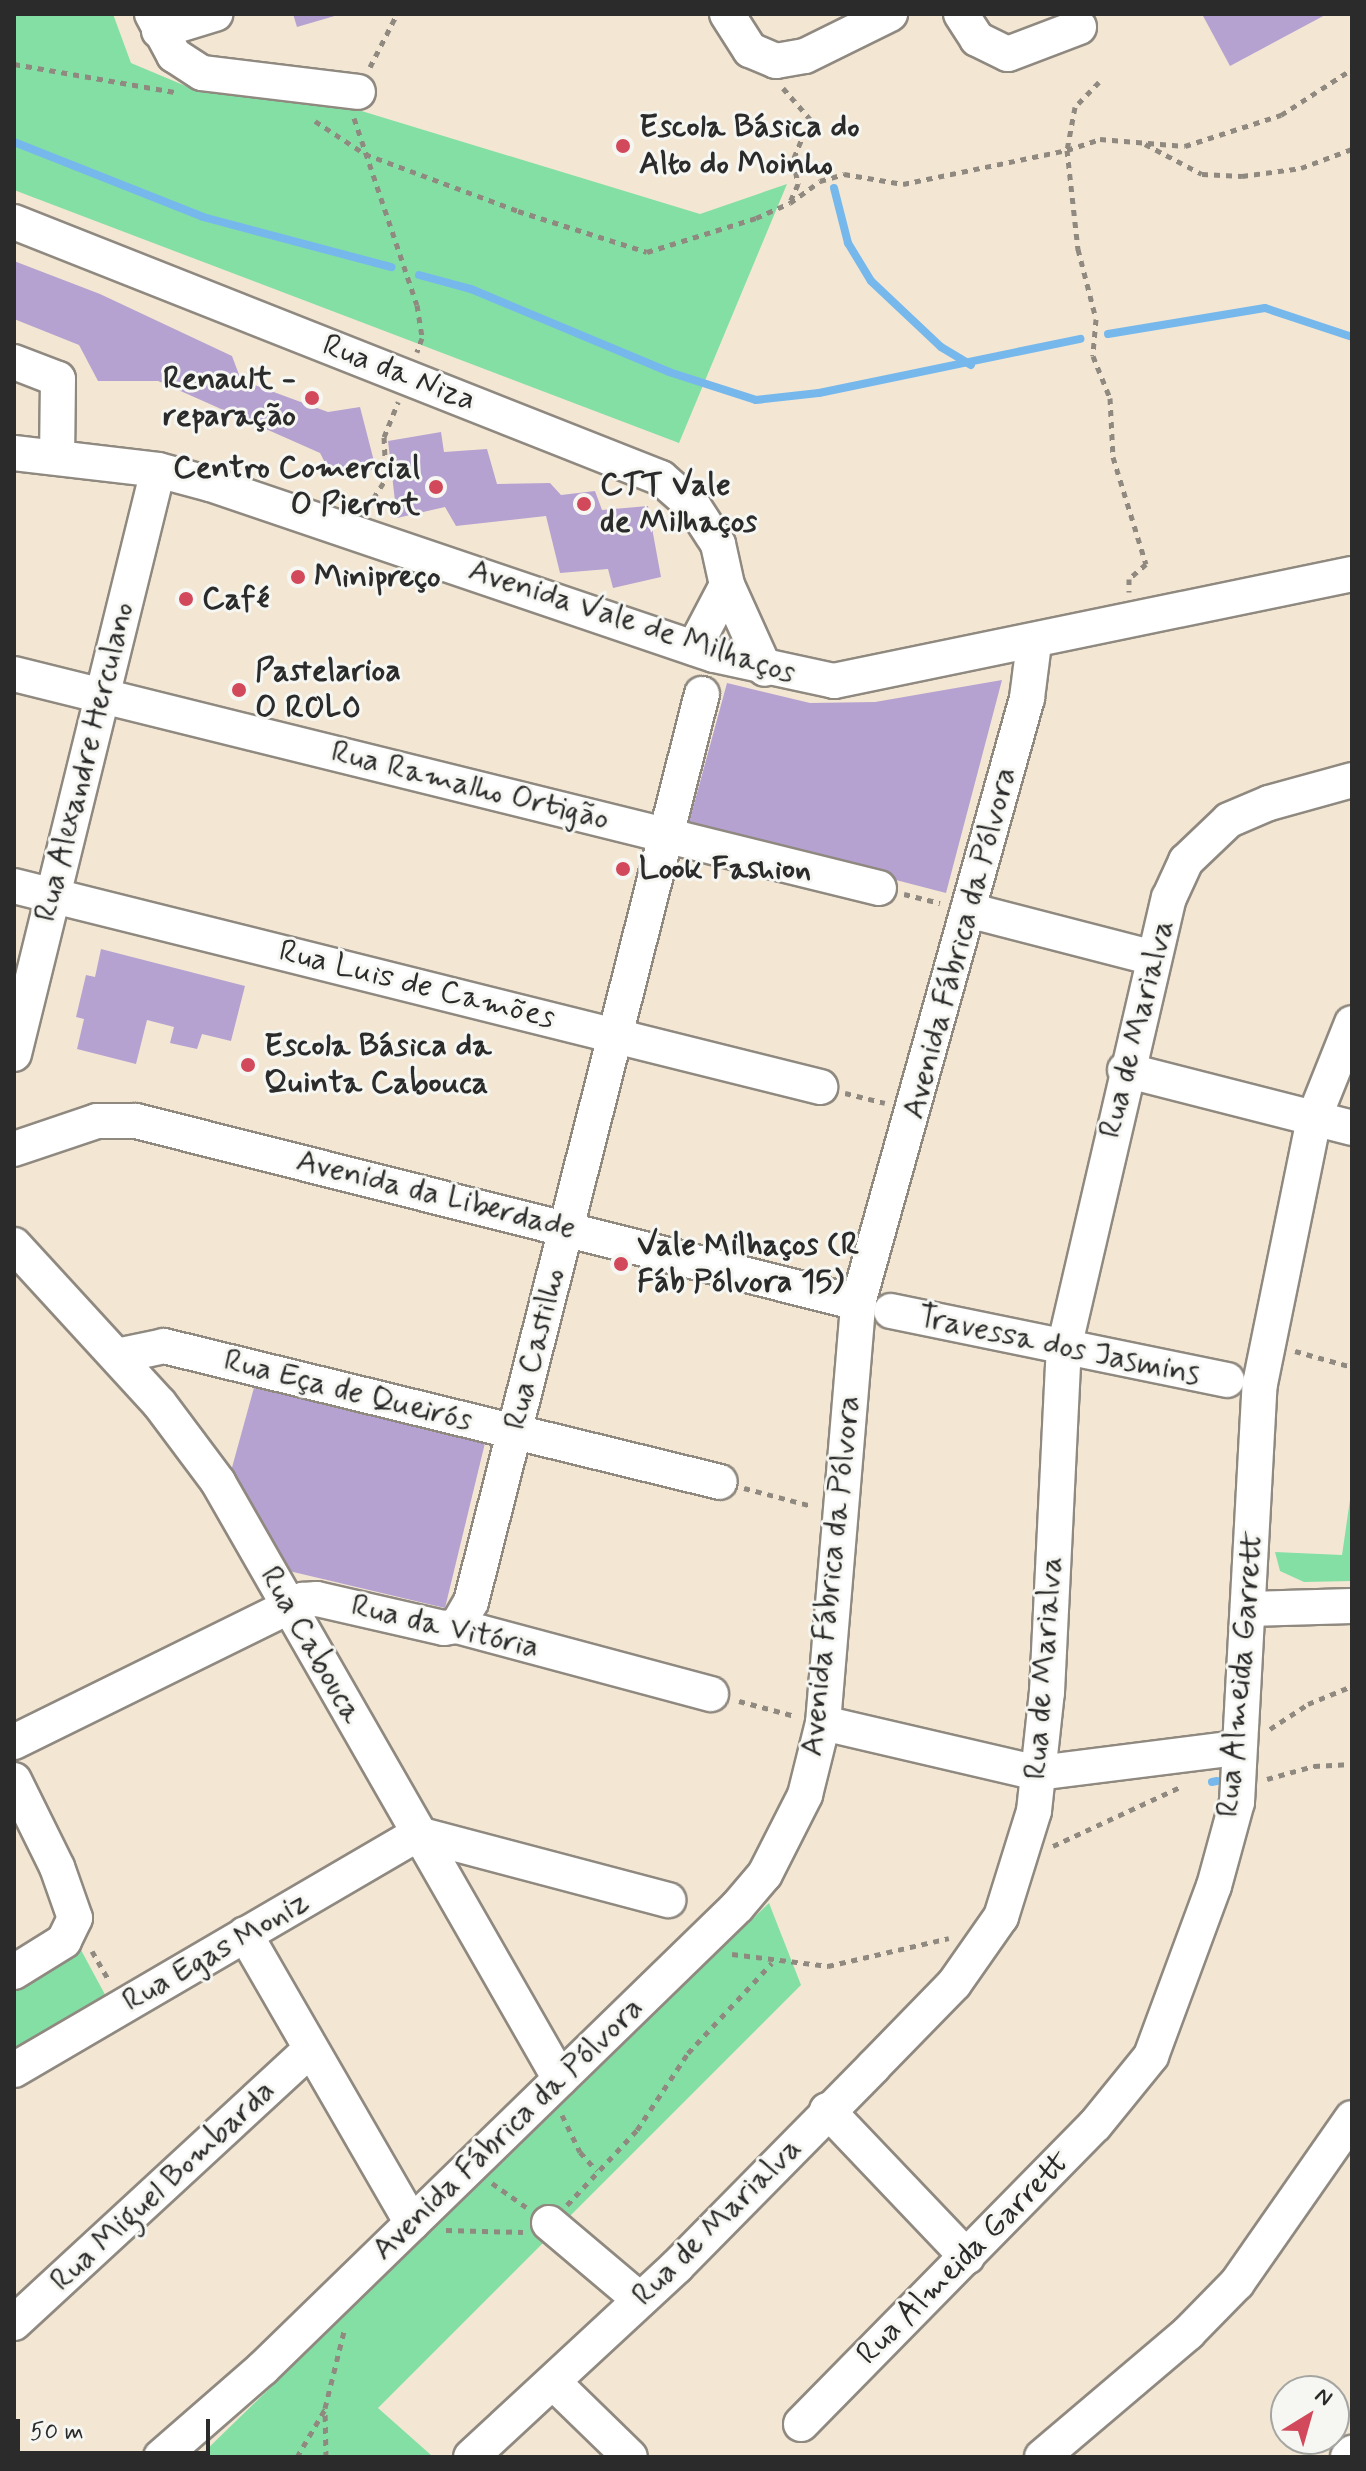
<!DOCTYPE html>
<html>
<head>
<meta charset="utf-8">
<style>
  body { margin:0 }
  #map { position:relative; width:1366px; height:2471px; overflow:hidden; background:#f3e7d4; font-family:Mynerve,sans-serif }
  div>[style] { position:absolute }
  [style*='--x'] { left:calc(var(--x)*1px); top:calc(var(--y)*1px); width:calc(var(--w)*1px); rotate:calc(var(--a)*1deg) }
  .green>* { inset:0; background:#84dfa5 }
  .stream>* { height:8px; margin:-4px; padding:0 4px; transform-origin:4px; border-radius:4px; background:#77b8ec }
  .building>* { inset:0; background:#b6a2d0 }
  .path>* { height:5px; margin-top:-2.5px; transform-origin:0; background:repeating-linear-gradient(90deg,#8f8980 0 6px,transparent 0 12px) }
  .roads { filter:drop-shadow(2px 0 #8f8980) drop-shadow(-2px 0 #8f8980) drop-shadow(0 2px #8f8980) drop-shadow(0 -2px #8f8980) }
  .minor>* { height:34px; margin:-17px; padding:0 17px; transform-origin:17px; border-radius:17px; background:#fff }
  .dots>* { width:22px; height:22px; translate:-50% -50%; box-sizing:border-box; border:4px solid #f6f6f2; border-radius:50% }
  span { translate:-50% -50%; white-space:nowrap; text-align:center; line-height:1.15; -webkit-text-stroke:6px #f6f6f2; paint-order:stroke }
  .poi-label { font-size:32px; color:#2b2b2b; font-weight:700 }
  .left { translate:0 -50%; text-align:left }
  .right { translate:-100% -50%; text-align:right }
  .street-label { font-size:32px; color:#2b2b2b }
  .frame { position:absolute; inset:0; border:16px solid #2b2b2b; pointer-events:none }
  .north { position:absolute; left:1270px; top:2375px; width:80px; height:80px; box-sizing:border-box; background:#f6f6f2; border:2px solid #a5a5a2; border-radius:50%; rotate:37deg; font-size:22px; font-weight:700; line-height:32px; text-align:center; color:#2b2b2b }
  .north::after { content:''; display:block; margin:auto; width:28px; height:36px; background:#d1495b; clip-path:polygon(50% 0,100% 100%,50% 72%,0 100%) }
  .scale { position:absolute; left:16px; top:2419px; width:194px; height:36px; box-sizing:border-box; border:4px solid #2b2b2b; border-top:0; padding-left:10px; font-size:24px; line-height:28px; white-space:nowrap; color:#2b2b2b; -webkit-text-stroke:6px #f6f6f2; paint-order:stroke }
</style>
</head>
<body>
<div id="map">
  <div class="green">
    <div style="clip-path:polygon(14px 14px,113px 14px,131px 63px,200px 92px,355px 109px,700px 214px,787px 184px,679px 443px,14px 190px)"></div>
    <div style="clip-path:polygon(1352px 1486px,1352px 1581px,1304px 1582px,1280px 1571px,1275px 1552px,1342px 1555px)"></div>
    <div style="clip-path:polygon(769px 1903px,801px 1985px,378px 2408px,431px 2455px,199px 2457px)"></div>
    <div style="clip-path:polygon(81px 1950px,109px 2002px,14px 2056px,14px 1988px)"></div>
  </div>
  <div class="stream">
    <div style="--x:14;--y:142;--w:203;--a:21.6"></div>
    <div style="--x:203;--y:217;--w:195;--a:14.9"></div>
    <div style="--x:834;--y:188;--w:57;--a:75.7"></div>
    <div style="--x:848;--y:243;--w:44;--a:58.8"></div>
    <div style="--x:871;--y:281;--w:96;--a:43.3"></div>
    <div style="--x:941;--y:347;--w:35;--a:31"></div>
    <div style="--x:419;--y:275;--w:54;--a:15.1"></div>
    <div style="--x:471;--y:289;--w:215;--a:22.7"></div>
    <div style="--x:669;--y:372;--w:91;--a:17.8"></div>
    <div style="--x:756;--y:400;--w:63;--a:-6.3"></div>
    <div style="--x:819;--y:393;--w:267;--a:-11.7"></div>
    <div style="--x:1108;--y:334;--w:159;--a:-9.4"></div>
    <div style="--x:1265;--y:308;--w:92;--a:18.4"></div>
    <div style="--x:1212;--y:1782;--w:5;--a:-11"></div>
  </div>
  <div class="building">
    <div style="clip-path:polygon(293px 14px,338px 14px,338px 15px,297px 27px)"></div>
    <div style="clip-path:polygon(1202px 14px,1327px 14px,1230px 66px)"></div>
    <div style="clip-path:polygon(14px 261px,100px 294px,232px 356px,241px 380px,328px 412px,360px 407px,376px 469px,332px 476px,320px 453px,158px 381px,98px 381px,79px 345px,14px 319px)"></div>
    <div style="clip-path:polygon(441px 432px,444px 452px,487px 449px,497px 484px,550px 483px,561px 495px,595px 491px,602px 510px,648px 506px,661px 577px,613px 588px,608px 569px,560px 573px,546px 516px,456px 526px,445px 507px,397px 518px,388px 441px)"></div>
    <div style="clip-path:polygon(1002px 680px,946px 893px,688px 826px,727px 683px,810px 703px,875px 702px)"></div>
    <div style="clip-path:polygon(101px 949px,245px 986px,231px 1041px,202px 1034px,197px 1049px,170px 1043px,174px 1027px,147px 1020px,136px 1064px,77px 1049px,84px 1019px,76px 1017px,86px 975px,95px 977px)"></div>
    <div style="clip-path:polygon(255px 1384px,485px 1443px,445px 1608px,289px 1571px,228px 1482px)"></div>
  </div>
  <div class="path">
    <div style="--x:14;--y:64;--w:163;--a:9.9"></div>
    <div style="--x:370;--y:67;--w:59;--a:-63"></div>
    <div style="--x:1099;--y:82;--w:35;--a:134"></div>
    <div style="--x:1075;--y:107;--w:44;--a:100.5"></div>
    <div style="--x:1067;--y:150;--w:100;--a:83.7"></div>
    <div style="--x:1078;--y:249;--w:72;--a:75.6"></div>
    <div style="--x:1096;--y:319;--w:37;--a:95"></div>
    <div style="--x:1093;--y:356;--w:45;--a:68"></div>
    <div style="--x:1110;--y:398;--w:59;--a:87.1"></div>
    <div style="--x:1113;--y:457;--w:112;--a:72.9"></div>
    <div style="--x:1146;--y:564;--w:23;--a:139"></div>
    <div style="--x:1129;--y:579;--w:13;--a:90"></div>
    <div style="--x:783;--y:88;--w:41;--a:48.9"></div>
    <div style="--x:810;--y:119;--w:44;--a:112.5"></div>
    <div style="--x:793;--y:160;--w:25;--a:78"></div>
    <div style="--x:798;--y:184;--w:20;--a:114"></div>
    <div style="--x:354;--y:118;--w:197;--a:71.4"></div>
    <div style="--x:417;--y:305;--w:33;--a:81"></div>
    <div style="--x:422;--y:338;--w:15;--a:110"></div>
    <div style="--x:315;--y:121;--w:60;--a:33.4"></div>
    <div style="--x:365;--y:154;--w:163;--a:20.4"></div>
    <div style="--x:518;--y:211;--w:135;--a:17.6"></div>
    <div style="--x:647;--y:252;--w:114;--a:-17.3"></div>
    <div style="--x:756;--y:218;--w:37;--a:-24"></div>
    <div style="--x:790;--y:203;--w:37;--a:-36"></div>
    <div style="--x:820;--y:181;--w:25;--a:-16"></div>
    <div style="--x:844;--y:174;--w:60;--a:9.6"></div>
    <div style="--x:903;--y:184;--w:167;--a:-11.7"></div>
    <div style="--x:1067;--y:150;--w:35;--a:-18"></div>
    <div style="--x:1100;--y:139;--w:85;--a:4.7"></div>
    <div style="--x:1185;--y:146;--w:101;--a:-17.9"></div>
    <div style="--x:1281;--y:115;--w:85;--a:-32.9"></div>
    <div style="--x:1145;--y:144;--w:64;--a:27.8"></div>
    <div style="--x:1202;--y:174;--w:40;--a:2.9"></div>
    <div style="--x:1242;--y:176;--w:60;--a:-7.7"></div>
    <div style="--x:1301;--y:168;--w:54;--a:-20.4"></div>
    <div style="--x:367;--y:508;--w:35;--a:-57"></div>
    <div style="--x:386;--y:479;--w:42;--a:-92.7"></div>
    <div style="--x:384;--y:437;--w:38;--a:-68"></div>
    <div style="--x:904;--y:894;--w:37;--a:14"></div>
    <div style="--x:845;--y:1093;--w:41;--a:14"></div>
    <div style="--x:1295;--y:1351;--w:59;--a:15.7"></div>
    <div style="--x:744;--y:1488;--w:70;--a:14.8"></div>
    <div style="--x:739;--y:1701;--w:58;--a:15"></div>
    <div style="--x:1270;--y:1729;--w:45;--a:-33.3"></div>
    <div style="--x:1308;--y:1704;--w:48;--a:-22.2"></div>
    <div style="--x:1267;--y:1779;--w:49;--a:-15.5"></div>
    <div style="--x:1314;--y:1766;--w:38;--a:-3"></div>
    <div style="--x:1053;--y:1846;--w:142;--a:-24.9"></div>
    <div style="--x:92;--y:1951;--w:34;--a:60"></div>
    <div style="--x:732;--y:1954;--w:97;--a:7.1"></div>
    <div style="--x:828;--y:1966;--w:124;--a:-13"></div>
    <div style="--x:562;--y:2115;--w:41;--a:64.1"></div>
    <div style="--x:580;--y:2152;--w:25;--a:48"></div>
    <div style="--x:492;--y:2183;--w:42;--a:35.2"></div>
    <div style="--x:567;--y:2205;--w:103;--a:-47"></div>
    <div style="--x:637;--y:2130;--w:92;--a:-56.5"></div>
    <div style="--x:688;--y:2053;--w:123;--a:-47"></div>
    <div style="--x:446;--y:2230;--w:77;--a:1.5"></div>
    <div style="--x:297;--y:2457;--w:56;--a:-59.7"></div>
    <div style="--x:326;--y:2457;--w:49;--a:-91.2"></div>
    <div style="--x:325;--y:2408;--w:79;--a:-76.1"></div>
  </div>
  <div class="roads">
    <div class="minor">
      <div style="--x:152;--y:14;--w:47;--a:61.8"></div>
      <div style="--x:174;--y:55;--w:33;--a:33"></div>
      <div style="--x:202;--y:73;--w:157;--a:6.9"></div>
      <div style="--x:727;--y:14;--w:43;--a:57.4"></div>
      <div style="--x:750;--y:50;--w:28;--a:23"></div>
      <div style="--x:776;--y:61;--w:29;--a:-10"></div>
      <div style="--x:805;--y:56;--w:95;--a:-26.3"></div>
      <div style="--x:961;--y:14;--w:30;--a:57"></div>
      <div style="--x:977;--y:39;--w:34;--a:26"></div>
      <div style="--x:1008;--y:54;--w:76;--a:-20.8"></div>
      <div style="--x:159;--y:31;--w:59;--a:-16.9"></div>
      <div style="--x:14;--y:222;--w:696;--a:21.59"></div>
      <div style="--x:661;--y:478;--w:44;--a:41.3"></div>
      <div style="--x:694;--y:507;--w:44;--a:57"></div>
      <div style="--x:718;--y:544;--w:42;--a:77.6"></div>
      <div style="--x:727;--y:585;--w:92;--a:65.7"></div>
      <div style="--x:14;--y:362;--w:47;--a:21.1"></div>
      <div style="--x:58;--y:379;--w:77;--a:90.7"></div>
      <div style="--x:14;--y:453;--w:145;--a:6.7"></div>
      <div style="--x:158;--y:470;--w:54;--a:15.1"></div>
      <div style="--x:210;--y:484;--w:532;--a:18.74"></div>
      <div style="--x:714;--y:655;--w:123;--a:12.2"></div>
      <div style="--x:834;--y:681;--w:529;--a:-11.67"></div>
      <div style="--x:694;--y:648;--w:71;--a:-62.4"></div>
      <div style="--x:14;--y:674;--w:891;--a:13.9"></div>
      <div style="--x:14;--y:886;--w:831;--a:14"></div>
      <div style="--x:968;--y:910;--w:191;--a:14.5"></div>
      <div style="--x:14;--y:1054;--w:601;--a:-76.15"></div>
      <div style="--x:1125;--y:1070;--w:234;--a:14.3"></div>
      <div style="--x:14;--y:1149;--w:88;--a:-18.6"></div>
      <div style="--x:97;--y:1121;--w:39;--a:0"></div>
      <div style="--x:136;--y:1121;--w:745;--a:14.15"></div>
      <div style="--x:14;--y:1245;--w:214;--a:47.5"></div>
      <div style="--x:159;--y:1403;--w:99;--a:53.2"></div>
      <div style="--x:218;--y:1482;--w:688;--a:60.19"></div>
      <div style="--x:891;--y:1311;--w:343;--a:11.6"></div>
      <div style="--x:117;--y:1356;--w:48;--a:-12"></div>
      <div style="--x:164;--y:1346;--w:572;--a:13.74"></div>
      <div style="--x:1249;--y:1609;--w:103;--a:-1.7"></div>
      <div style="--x:457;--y:1626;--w:28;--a:-60"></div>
      <div style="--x:471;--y:1602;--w:937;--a:-75.73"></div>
      <div style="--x:823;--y:1723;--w:221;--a:13.1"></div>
      <div style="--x:1038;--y:1773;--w:201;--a:-7.2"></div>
      <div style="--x:14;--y:1742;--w:322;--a:-26.2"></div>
      <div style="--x:303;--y:1600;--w:14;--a:-4"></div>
      <div style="--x:317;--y:1599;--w:130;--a:12.9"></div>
      <div style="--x:444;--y:1628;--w:13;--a:-9"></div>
      <div style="--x:457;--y:1626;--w:263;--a:15"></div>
      <div style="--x:14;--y:1780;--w:97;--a:63.7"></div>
      <div style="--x:57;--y:1867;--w:54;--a:70.6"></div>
      <div style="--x:75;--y:1918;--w:25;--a:116"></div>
      <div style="--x:64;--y:1941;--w:59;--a:148.2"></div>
      <div style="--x:245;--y:1934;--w:334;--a:60"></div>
      <div style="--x:14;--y:2070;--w:468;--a:-30.3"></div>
      <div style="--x:418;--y:1834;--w:259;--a:14.8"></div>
      <div style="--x:827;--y:2110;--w:203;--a:46.4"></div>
      <div style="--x:549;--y:2223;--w:119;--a:40.2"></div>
      <div style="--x:14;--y:2323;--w:404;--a:-42.7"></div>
      <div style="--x:553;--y:2382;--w:107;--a:44.2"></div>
      <div style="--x:801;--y:2424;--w:419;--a:-45.5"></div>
      <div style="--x:1095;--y:2125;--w:89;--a:-50.9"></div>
      <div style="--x:1151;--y:2056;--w:181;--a:-69.7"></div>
      <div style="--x:1214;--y:1886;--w:87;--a:-74.7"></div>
      <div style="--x:1237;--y:1802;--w:419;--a:-86.9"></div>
      <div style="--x:1260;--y:1384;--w:271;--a:-78.5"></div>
      <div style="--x:1314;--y:1118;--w:102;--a:-68.2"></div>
      <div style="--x:161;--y:2457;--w:134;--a:-41.1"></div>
      <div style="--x:262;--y:2369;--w:663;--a:-44.21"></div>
      <div style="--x:737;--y:1907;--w:43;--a:-49.7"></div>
      <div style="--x:765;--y:1874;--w:89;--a:-63.1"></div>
      <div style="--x:805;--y:1795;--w:74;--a:-76"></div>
      <div style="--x:823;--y:1723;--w:421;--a:-85.2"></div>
      <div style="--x:858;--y:1303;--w:628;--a:-74.39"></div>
      <div style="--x:1027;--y:698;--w:55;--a:-82.7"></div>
      <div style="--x:471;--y:2457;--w:281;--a:-42.8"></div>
      <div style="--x:677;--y:2266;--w:279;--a:-45.4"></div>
      <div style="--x:873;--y:2067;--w:116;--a:-45.7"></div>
      <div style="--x:954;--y:1984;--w:82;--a:-55"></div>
      <div style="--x:1001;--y:1917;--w:111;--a:-72.7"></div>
      <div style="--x:1034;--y:1811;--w:120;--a:-83.8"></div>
      <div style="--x:1047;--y:1692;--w:344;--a:-87.2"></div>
      <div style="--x:1064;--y:1348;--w:462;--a:-76.9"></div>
      <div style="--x:1169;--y:898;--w:41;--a:-65.3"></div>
      <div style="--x:1186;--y:861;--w:59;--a:-43.6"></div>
      <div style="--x:1229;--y:820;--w:43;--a:-23"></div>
      <div style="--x:1269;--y:803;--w:86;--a:-15.5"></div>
      <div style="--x:1042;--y:2457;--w:192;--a:-40.3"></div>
      <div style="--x:1188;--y:2333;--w:70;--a:-45.6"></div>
      <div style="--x:1237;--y:2283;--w:201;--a:-55.1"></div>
      <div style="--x:1348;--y:2457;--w:6;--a:-45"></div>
    </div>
  </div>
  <div class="dots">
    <div style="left:623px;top:146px;background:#d1495b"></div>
    <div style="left:312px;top:398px;background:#d1495b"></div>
    <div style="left:436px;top:487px;background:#d1495b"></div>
    <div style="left:584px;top:504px;background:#d1495b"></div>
    <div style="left:298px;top:577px;background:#d1495b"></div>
    <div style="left:186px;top:599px;background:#d1495b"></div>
    <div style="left:239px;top:690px;background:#d1495b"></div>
    <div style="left:623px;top:869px;background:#d1495b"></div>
    <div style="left:248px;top:1065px;background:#d1495b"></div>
    <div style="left:621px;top:1264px;background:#d1495b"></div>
  </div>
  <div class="poi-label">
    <span class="left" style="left:639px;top:146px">Escola Básica do<br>Alto do Moinho</span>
    <span class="right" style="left:296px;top:398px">Renault -<br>reparação</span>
    <span class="right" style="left:420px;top:487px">Centro Comercial<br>O Pierrot</span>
    <span class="left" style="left:600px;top:504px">CTT Vale<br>de Milhaços</span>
    <span class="left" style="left:314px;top:577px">Minipreço</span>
    <span class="left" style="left:202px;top:599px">Café</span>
    <span class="left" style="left:255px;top:690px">Pastelarioa<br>O ROLO</span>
    <span class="left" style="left:639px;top:869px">Look Fashion</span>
    <span class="left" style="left:264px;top:1065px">Escola Básica da<br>Quinta Cabouca</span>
    <span class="left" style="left:637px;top:1264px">Vale Milhaços (R<br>Fáb Pólvora 15)</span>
  </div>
  <div class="street-label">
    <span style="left:399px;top:373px;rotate:21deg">Rua da Niza</span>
    <span style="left:632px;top:622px;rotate:18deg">Avenida Vale de Milhaços</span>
    <span style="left:85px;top:762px;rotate:-76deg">Rua Alexandre Herculano</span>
    <span style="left:470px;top:786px;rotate:14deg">Rua Ramalho Ortigão</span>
    <span style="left:960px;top:943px;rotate:-75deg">Avenida Fábrica da Pólvora</span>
    <span style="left:417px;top:985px;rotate:14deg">Rua Luis de Camões</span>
    <span style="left:1137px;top:1029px;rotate:-76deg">Rua de Marialva</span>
    <span style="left:436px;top:1195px;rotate:14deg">Avenida da Liberdade</span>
    <span style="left:1059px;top:1346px;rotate:12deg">Travessa dos Jasmins</span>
    <span style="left:535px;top:1349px;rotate:-76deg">Rua Castilho</span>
    <span style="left:348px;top:1391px;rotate:14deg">Rua Eça de Queirós</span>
    <span style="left:831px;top:1576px;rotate:-84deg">Avenida Fábrica da Pólvora</span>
    <span style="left:445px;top:1627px;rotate:13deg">Rua da Vitória</span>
    <span style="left:311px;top:1645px;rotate:60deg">Rua Cabouca</span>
    <span style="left:1044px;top:1668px;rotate:-86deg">Rua de Marialva</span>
    <span style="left:1241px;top:1674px;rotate:-85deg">Rua Almeida Garrett</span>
    <span style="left:216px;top:1952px;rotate:-30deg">Rua Egas Moniz</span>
    <span style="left:508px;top:2129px;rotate:-44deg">Avenida Fábrica da Pólvora</span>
    <span style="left:163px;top:2186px;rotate:-43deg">Rua Miguel Bombarda</span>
    <span style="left:717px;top:2222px;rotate:-45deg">Rua de Marialva</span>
    <span style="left:964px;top:2258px;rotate:-45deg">Rua Almeida Garrett</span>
  </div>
  <div class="frame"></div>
  <div class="north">N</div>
  <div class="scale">50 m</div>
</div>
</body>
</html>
